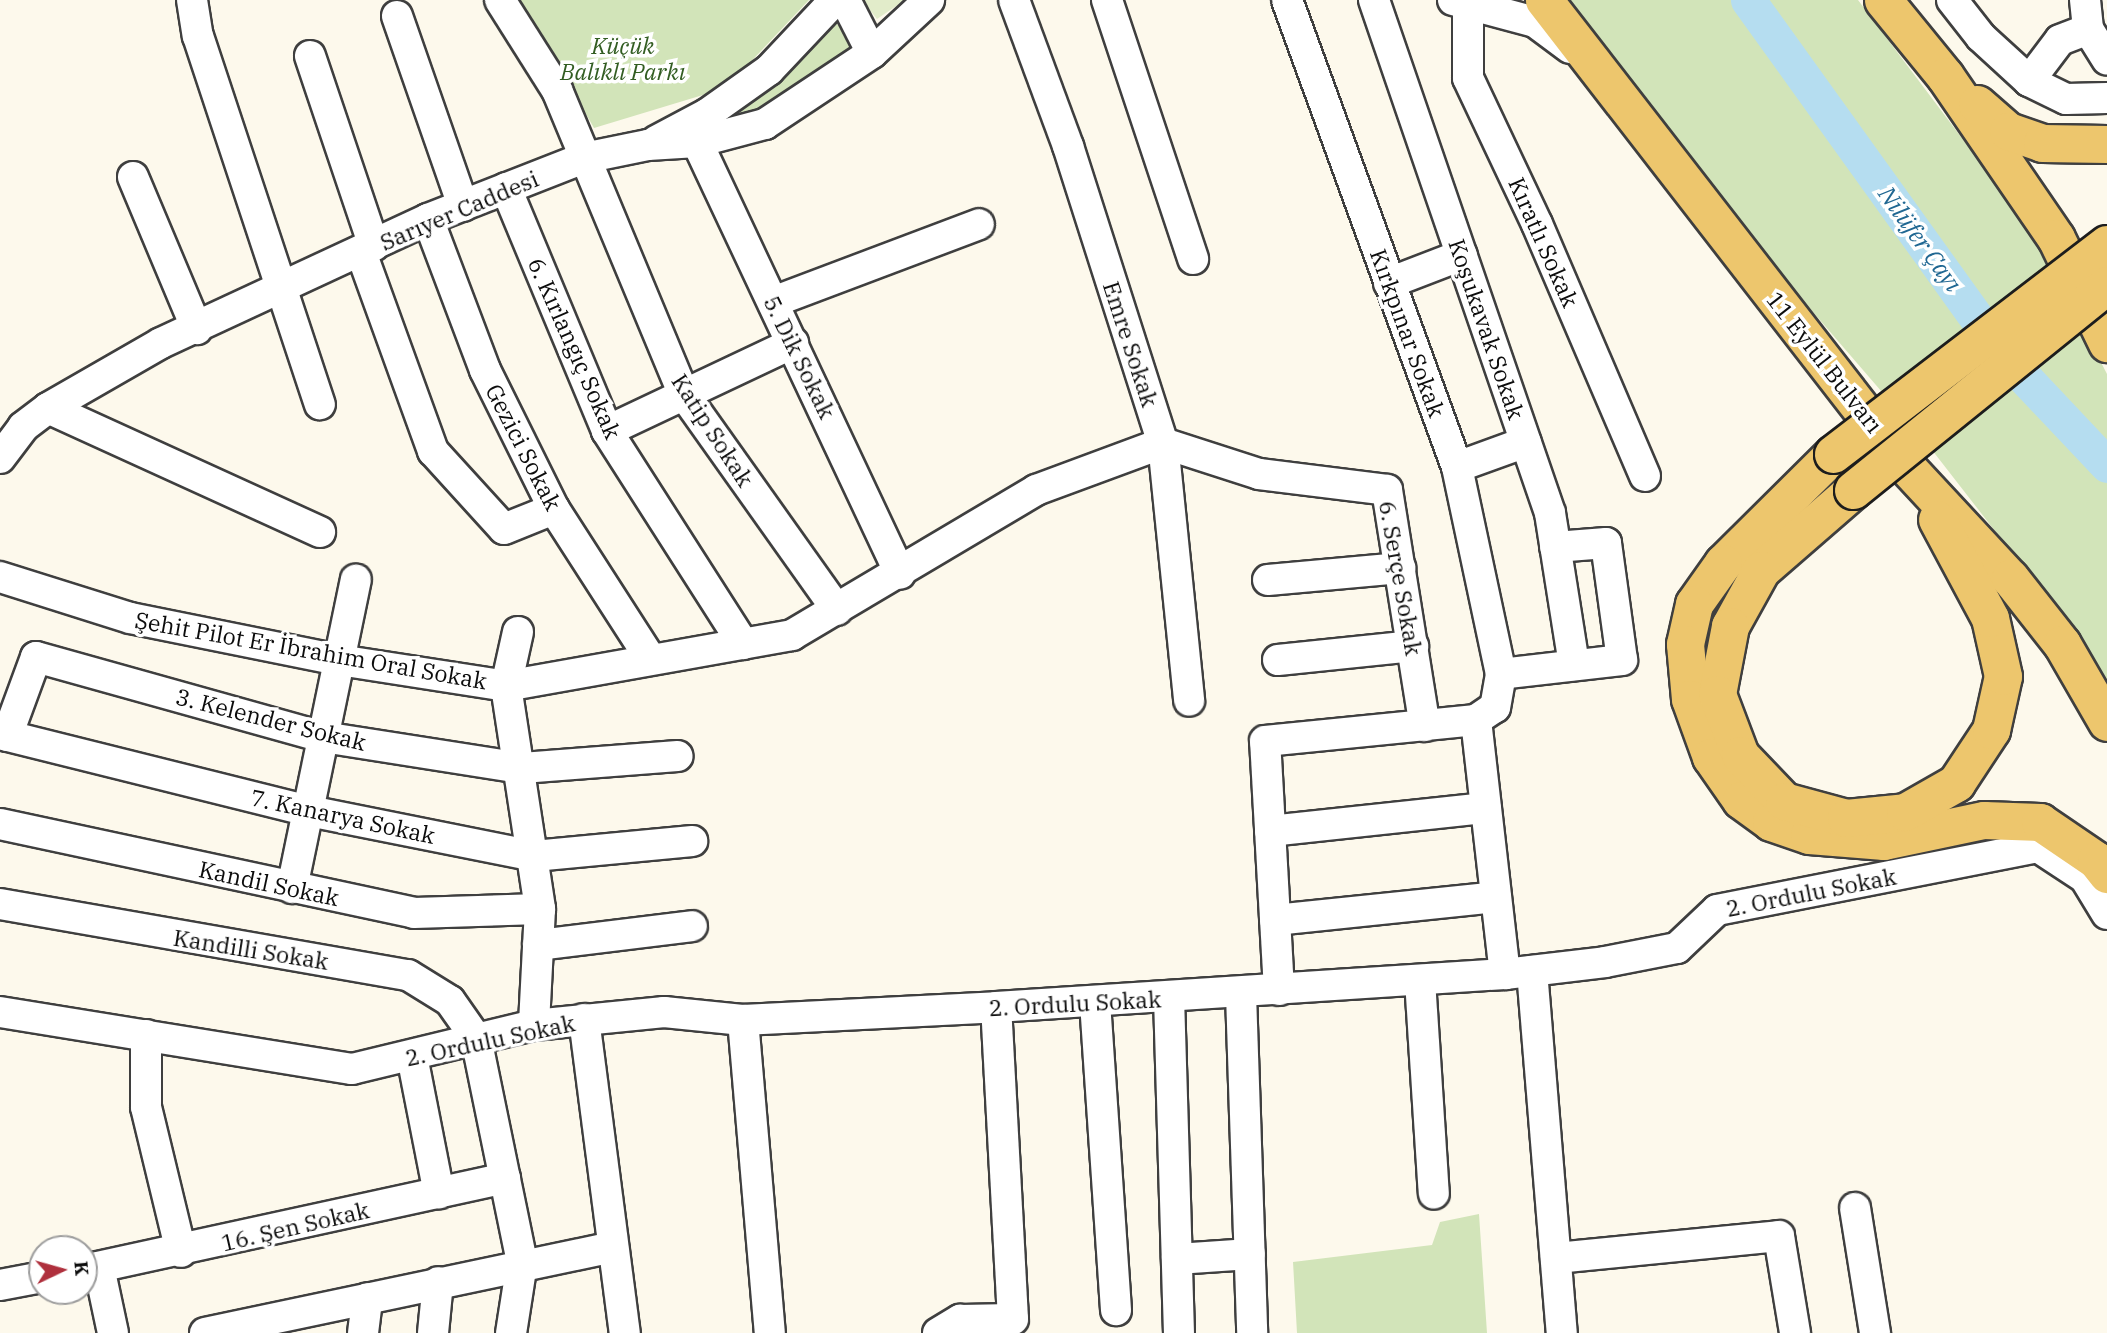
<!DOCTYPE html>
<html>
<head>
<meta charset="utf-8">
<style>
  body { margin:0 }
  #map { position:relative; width:2107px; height:1333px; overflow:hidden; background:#fdf9ec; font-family:"IBM Plex Serif",serif }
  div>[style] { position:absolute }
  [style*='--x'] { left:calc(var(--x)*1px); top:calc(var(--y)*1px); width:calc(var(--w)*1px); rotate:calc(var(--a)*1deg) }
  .green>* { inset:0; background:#d2e4b9 }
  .pitch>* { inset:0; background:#e2ecca }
  .river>* { height:35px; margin:-17.5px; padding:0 17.5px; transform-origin:17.5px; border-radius:17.5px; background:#b5ddf0 }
  .roads { filter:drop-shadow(2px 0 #3f3f3f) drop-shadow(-2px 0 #3f3f3f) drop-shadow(0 2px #3f3f3f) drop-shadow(0 -2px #3f3f3f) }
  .minor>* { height:30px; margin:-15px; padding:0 15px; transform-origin:15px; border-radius:15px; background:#fff }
  .major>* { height:37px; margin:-18.5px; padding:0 18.5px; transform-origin:18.5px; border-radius:18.5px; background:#edc66d }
  .bridges { filter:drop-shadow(2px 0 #1d1d1d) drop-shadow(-2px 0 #1d1d1d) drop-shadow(0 2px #1d1d1d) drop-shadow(0 -2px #1d1d1d) }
  .major-bridge>* { height:37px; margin:-18.5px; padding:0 18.5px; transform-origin:18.5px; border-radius:18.5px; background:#edc66d }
  span { translate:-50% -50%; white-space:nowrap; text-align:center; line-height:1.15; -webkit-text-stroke:7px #fff; paint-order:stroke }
  .park-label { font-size:23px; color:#325d22; font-style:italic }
  .street-label { font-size:23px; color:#0c0c0c }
  .water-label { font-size:24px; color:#206792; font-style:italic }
  .north { position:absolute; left:28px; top:1235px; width:70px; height:70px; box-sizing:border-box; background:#fff; border:2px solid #9e9e9e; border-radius:50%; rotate:85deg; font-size:19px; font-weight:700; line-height:28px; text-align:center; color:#0c0c0c }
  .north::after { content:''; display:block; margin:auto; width:24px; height:32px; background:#af303d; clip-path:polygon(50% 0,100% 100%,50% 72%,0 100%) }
</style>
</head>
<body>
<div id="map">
  <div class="green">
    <div style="clip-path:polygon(520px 0,809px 0,726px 88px,594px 128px)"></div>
    <div style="clip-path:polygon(1567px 0,1858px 0,2037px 238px,2107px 374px,2107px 689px,2051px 603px,1932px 450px,1800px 297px)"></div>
    <div style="clip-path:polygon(832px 18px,856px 47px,773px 103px,708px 130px)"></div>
    <div style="clip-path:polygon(1479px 1214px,1487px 1333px,1297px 1333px,1293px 1262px,1432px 1245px,1440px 1222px)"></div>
  </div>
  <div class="pitch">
    <div style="clip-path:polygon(862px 0,905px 0,877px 19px)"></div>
  </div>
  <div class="river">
    <div style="--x:1748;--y:0;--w:438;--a:54.3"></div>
    <div style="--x:2004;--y:356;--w:150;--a:46.6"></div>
  </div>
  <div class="roads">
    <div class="minor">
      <div style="--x:192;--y:0;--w:36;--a:81"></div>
      <div style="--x:198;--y:36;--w:388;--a:71.7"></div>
      <div style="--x:500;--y:0;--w:107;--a:57.7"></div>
      <div style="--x:557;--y:90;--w:328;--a:67.4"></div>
      <div style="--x:683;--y:393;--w:266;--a:54.6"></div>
      <div style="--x:845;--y:0;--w:59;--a:63"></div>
      <div style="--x:1014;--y:0;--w:156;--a:69.7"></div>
      <div style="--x:1068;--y:146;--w:312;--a:72.3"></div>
      <div style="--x:1163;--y:443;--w:259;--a:84.2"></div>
      <div style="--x:1107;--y:0;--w:273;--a:71.6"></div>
      <div style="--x:1287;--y:0;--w:497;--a:70"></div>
      <div style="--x:1457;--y:467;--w:212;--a:78"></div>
      <div style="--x:1501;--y:674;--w:34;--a:100"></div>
      <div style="--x:1495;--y:707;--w:23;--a:146"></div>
      <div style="--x:1476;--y:720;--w:256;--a:83.5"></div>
      <div style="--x:1374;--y:0;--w:542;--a:71.06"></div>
      <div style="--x:1550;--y:513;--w:154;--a:81"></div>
      <div style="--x:1453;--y:0;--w:85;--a:15"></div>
      <div style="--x:1535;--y:22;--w:44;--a:36.6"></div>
      <div style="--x:1952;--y:0;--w:47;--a:51.9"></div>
      <div style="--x:1981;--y:37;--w:65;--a:42.5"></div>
      <div style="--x:2029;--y:81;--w:41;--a:25.9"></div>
      <div style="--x:2066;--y:99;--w:41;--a:-1.4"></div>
      <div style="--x:2085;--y:0;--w:29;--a:84"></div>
      <div style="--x:2088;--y:29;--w:36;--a:58"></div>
      <div style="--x:1468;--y:4;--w:74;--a:90"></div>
      <div style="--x:1468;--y:78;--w:161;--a:64.7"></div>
      <div style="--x:1537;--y:224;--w:274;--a:66.8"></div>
      <div style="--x:397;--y:16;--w:201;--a:70.8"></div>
      <div style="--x:310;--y:56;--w:200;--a:71.4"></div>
      <div style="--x:2029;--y:81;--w:51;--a:-52.9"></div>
      <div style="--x:2060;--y:40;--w:30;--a:-21"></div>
      <div style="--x:656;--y:141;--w:58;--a:-27.9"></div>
      <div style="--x:707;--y:114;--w:76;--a:-35.4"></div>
      <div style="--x:769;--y:70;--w:96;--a:-46.7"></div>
      <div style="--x:697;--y:142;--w:477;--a:64.8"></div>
      <div style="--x:133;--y:177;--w:165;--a:67.2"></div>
      <div style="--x:506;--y:188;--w:263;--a:67.4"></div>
      <div style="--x:607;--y:431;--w:253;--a:57.4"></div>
      <div style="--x:428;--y:219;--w:161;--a:69.3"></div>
      <div style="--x:485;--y:370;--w:155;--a:63.6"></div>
      <div style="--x:554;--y:509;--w:177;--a:57.2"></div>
      <div style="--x:361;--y:252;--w:212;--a:70.1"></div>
      <div style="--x:433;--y:451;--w:105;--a:47.7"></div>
      <div style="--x:504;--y:529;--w:54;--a:-21.8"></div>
      <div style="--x:1389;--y:283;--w:78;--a:-21"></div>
      <div style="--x:773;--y:302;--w:220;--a:-20.7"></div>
      <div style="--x:48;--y:408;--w:299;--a:24.5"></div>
      <div style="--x:607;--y:431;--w:206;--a:-25.3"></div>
      <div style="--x:0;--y:458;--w:39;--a:-53"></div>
      <div style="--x:23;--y:427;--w:31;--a:-37"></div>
      <div style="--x:48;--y:408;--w:130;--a:-29.9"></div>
      <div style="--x:161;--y:343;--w:294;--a:-24.9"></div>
      <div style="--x:428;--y:219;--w:168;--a:-21.4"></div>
      <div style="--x:584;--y:158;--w:65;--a:-11.5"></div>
      <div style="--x:648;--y:145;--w:49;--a:-3.5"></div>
      <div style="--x:697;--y:142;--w:70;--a:-14.8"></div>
      <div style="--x:765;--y:124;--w:128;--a:-33.6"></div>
      <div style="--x:872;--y:53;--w:78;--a:-42.9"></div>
      <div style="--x:1457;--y:467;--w:73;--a:-19.9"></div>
      <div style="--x:0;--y:577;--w:136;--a:17.5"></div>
      <div style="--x:130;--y:618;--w:213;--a:11.4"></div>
      <div style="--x:339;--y:660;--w:169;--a:8.8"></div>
      <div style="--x:506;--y:686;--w:291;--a:-10.1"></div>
      <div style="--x:792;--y:635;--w:284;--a:-30.7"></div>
      <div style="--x:1036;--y:490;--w:135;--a:-20.3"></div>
      <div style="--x:1163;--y:443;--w:101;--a:17.9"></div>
      <div style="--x:1259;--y:474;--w:129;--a:7.1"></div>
      <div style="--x:1387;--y:490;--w:239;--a:80.9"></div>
      <div style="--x:1268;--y:580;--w:133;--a:-5.2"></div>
      <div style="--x:518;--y:632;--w:55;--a:102.5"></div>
      <div style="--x:506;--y:686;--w:226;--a:81.3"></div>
      <div style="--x:540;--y:909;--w:116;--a:93"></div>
      <div style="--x:1278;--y:660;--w:136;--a:-5.9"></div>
      <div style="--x:1501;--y:674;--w:122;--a:-6.6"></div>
      <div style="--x:1622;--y:660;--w:118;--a:-97.8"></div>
      <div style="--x:1606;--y:543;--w:51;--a:175.5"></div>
      <div style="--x:0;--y:734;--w:318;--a:14"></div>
      <div style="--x:309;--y:811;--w:229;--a:11.3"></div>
      <div style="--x:534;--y:856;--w:159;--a:-5.4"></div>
      <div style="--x:7;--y:736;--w:84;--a:-69.8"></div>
      <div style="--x:36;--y:657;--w:298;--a:15.6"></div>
      <div style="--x:323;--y:737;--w:201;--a:8.9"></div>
      <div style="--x:522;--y:768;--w:156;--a:-4.4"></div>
      <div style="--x:0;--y:824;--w:423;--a:12.1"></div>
      <div style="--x:414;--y:913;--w:126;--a:-1.8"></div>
      <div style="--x:1270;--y:831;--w:217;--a:-6.1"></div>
      <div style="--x:292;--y:888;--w:315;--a:-78.3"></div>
      <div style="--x:0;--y:904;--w:414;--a:9.9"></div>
      <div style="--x:408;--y:975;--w:49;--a:31.8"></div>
      <div style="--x:450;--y:1001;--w:45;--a:54.9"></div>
      <div style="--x:476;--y:1038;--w:230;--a:78.4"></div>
      <div style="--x:522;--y:1263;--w:71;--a:98.9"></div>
      <div style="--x:1275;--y:920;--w:222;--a:-5.9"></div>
      <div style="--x:538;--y:945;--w:155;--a:-7"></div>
      <div style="--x:1532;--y:971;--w:363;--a:85.3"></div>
      <div style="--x:1420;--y:980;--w:214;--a:86.3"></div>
      <div style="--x:1279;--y:990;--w:249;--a:-93.2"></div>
      <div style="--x:1265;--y:741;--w:212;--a:-5.7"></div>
      <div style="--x:1241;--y:994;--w:339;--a:88.1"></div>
      <div style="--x:1169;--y:997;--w:336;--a:88.3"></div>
      <div style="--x:1095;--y:1002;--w:309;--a:86.1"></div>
      <div style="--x:0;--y:1012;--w:357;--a:9.2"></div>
      <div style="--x:352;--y:1069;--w:187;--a:-13.6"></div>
      <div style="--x:534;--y:1025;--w:131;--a:-5.7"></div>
      <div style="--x:664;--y:1012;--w:79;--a:5.8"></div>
      <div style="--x:743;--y:1020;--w:253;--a:-2.9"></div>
      <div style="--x:996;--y:1007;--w:510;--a:-3.71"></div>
      <div style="--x:1505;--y:974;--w:101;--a:-6.8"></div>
      <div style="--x:1605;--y:962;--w:73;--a:-11"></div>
      <div style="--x:1677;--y:948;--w:55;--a:-43.5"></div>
      <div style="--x:1717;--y:910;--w:327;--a:-11.1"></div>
      <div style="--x:2038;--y:847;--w:56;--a:33.4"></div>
      <div style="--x:2085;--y:878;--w:42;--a:58.6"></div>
      <div style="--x:584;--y:1019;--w:317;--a:82.6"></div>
      <div style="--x:743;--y:1020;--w:314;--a:85.1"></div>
      <div style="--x:146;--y:1035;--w:72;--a:90"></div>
      <div style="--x:146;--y:1107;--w:149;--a:76.4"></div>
      <div style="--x:412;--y:1056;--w:140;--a:78.9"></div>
      <div style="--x:1855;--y:1208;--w:127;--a:80.9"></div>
      <div style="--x:1556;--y:1258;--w:224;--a:-5.6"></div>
      <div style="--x:1779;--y:1236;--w:98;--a:80.6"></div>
      <div style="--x:1177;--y:1259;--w:73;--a:-3.9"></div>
      <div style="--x:99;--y:1267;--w:67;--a:78"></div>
      <div style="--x:84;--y:1270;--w:431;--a:-12.3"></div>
      <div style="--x:0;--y:1285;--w:43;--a:-10.8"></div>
      <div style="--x:205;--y:1333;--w:417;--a:-11.9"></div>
      <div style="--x:363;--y:1333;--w:35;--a:-83"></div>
      <div style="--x:433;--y:1333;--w:51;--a:-84.4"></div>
      <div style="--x:938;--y:1333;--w:26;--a:-31"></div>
      <div style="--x:960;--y:1320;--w:53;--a:-1.1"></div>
      <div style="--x:1013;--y:1319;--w:312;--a:-93.1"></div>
    </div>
    <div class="major">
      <div style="--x:1544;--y:0;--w:586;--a:52.21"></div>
      <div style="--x:1903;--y:463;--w:157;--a:47.1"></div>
      <div style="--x:2010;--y:578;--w:84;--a:51.8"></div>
      <div style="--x:2062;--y:644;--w:90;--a:60"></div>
      <div style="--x:1883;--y:0;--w:98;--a:50.8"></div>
      <div style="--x:1945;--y:76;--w:196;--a:55.6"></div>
      <div style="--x:2056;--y:238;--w:117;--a:64.1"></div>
      <div style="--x:1977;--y:104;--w:41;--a:41.1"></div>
      <div style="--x:2008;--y:131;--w:36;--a:19"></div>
      <div style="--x:2042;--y:143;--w:65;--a:0.9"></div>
      <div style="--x:1833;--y:454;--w:155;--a:135.3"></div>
      <div style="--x:1723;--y:563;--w:50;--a:125.3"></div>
      <div style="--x:1694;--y:604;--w:41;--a:102.7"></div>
      <div style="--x:1685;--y:644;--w:55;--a:84.8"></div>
      <div style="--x:1690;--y:699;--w:62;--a:70.1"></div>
      <div style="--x:1711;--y:757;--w:52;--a:55.1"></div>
      <div style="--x:1741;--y:800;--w:37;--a:36"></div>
      <div style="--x:1771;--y:822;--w:40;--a:18.9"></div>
      <div style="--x:1809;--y:835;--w:75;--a:4.6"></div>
      <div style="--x:1884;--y:841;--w:102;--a:-11.9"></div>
      <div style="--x:1984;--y:820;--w:56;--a:2"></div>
      <div style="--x:2040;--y:822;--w:68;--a:34.2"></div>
      <div style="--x:2096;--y:860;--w:18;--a:52"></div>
      <div style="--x:1853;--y:490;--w:122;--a:139"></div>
      <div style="--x:1761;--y:570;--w:64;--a:119"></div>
      <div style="--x:1730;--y:626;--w:69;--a:100.8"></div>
      <div style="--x:1717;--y:694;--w:65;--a:69.3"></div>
      <div style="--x:1740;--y:755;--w:64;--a:46.3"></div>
      <div style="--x:1784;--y:801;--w:64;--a:15.3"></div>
      <div style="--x:1846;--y:818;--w:59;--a:-5.8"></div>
      <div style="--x:1905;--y:812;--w:59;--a:-29.6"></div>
      <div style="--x:1956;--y:783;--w:64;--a:-56.6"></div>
      <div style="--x:1991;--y:730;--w:55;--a:-77.5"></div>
      <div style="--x:2003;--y:676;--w:59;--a:-102.6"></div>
      <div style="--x:1990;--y:618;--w:112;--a:-118.2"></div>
    </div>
  </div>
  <div class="bridges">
    <div class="major-bridge">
      <div style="--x:1833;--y:454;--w:345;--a:-37.5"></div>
      <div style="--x:1853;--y:490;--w:326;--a:-38.9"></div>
    </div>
  </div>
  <div class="park-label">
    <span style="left:623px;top:58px">Küçük<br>Balıklı Parkı</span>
  </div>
  <div class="street-label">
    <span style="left:459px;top:210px;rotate:-23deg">Sarıyer Caddesi</span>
    <span style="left:1544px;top:242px;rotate:66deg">Kıratlı Sokak</span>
    <span style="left:1487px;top:329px;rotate:71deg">Koşukavak Sokak</span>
    <span style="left:1408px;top:333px;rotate:70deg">Kırkpınar Sokak</span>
    <span style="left:1131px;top:344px;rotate:72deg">Emre Sokak</span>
    <span style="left:575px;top:348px;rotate:66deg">6. Kırlangıç Sokak</span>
    <span style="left:800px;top:357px;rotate:64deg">5. Dik Sokak</span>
    <span style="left:1825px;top:362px;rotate:52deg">11 Eylül Bulvarı</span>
    <span style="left:713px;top:430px;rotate:57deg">Katip Sokak</span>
    <span style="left:524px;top:447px;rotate:63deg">Gezici Sokak</span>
    <span style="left:1401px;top:578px;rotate:80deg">6. Serçe Sokak</span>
    <span style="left:311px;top:650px;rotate:10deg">Şehit Pilot Er İbrahim Oral Sokak</span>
    <span style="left:271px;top:719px;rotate:14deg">3. Kelender Sokak</span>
    <span style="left:343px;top:816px;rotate:12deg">7. Kanarya Sokak</span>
    <span style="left:269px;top:883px;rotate:12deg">Kandil Sokak</span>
    <span style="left:1811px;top:892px;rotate:-11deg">2. Ordulu Sokak</span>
    <span style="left:251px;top:949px;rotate:9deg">Kandilli Sokak</span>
    <span style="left:1075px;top:1003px;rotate:-3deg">2. Ordulu Sokak</span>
    <span style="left:490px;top:1040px;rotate:-12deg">2. Ordulu Sokak</span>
    <span style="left:295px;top:1226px;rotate:-13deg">16. Şen Sokak</span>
  </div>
  <div class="water-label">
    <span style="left:1920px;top:239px;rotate:54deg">Nilüfer Çayı</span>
  </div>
  <div class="north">K</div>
</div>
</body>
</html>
